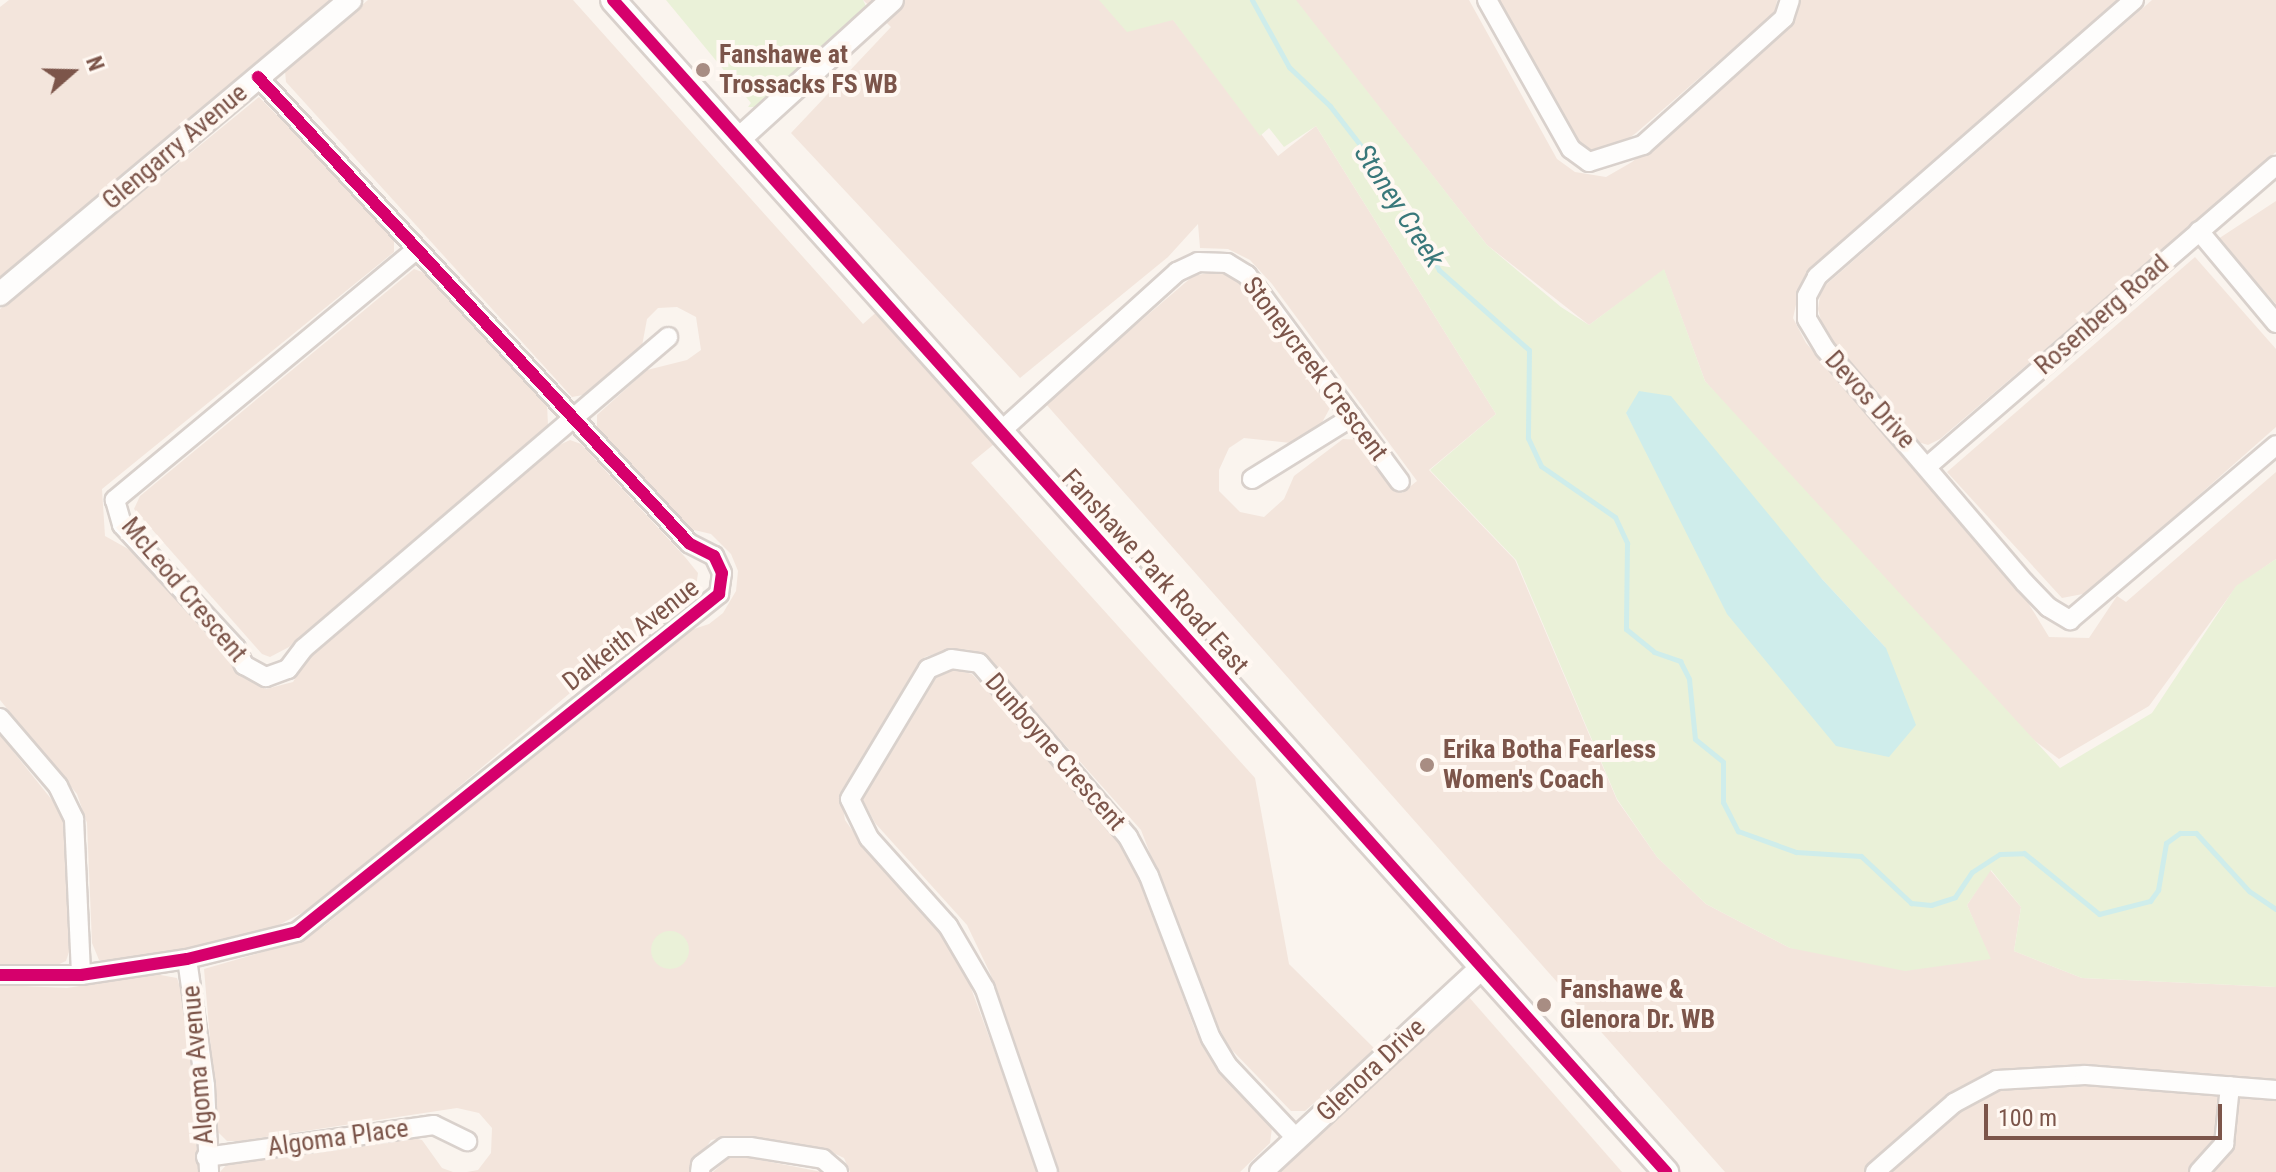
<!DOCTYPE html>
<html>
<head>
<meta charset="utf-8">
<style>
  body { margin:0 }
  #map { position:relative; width:2276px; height:1172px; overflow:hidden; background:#faf4ee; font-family:"Roboto Condensed",sans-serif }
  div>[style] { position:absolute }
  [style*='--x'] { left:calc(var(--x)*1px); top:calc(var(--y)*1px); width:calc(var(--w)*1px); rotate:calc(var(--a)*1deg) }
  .residential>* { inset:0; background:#f3e5dc }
  .green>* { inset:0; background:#eaf1d8 }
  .round { border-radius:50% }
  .water>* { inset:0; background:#cfedeb }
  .stream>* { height:5px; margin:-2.5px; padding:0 2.5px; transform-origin:2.5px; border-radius:2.5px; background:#cfedeb }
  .roads { filter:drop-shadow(2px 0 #d9d1cc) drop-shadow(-2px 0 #d9d1cc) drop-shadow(0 2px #d9d1cc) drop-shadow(0 -2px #d9d1cc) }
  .minor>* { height:18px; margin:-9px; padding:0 9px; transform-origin:9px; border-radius:9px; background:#fefdfc }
  .tertiary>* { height:22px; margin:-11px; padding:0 11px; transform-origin:11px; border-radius:11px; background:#fefdfc }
  .secondary>* { height:24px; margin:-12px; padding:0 12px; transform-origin:12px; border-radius:12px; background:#fefdfc }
  .cycleway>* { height:12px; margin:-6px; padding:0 6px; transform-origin:6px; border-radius:6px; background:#d6006c }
  .dots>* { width:22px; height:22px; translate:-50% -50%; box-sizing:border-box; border:4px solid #fff8f2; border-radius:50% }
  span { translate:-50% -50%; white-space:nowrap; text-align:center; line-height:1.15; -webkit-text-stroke:8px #fff8f2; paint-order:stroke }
  .poi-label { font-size:26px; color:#7c554a; font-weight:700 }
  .left { translate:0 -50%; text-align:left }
  .street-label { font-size:26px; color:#7c554a }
  .water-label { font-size:28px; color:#39787a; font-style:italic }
  .north { position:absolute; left:32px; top:32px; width:80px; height:80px; -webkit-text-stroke:6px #fff8f2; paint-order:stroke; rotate:70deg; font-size:22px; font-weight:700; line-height:32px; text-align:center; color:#7c554a }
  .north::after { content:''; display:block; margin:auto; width:28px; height:36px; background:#7c554a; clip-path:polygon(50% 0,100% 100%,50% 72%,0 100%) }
  .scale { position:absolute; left:1984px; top:1104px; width:238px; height:36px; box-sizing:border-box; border:4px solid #7c554a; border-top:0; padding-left:10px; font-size:24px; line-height:28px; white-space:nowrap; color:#7c554a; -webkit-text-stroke:6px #fff8f2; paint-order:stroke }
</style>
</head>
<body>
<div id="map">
  <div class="residential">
    <div style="clip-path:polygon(9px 0,333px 0,0 283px,0 7px)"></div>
    <div style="clip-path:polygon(368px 0,573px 0,863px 324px,880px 309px,999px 440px,971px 463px,1255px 778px,1289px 964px,1375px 1049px,1305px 1111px,1291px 1111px,1229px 1047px,1209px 1008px,1141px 830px,993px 664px,971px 650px,951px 649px,925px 657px,841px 795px,845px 820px,859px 840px,934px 920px,961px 961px,1039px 1172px,850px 1172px,844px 1158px,825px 1149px,731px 1136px,711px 1140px,690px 1172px,467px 1172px,478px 1170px,491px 1153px,492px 1128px,479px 1113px,457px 1108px,240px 1141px,227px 1141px,218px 1132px,204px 969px,287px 945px,324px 926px,676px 635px,709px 624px,723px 613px,736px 591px,738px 571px,731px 554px,711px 534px,686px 528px,597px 428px,597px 415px,647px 370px,687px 360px,701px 350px,696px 317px,677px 307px,658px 308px,647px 319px,642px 346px,583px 395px,572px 397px,286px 82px,285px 71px)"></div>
    <div style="clip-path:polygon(863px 0,1158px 0,1278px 156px,1316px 126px,1496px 414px,1429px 470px,1515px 560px,1617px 800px,1657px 857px,1706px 904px,1790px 948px,1990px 959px,1967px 905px,1990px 870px,2021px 907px,2014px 951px,2082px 978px,2276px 987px,2276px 1172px,1725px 1172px,1045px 403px,1193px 276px,1228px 269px,1328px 394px,1330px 408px,1319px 428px,1291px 443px,1244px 438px,1229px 448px,1219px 470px,1219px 491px,1240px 512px,1264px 517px,1284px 499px,1294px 476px,1343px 439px,1361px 440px,1402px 493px,1417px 481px,1272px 284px,1250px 260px,1228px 249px,1200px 248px,1198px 224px,1168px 257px,1020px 378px,791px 133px,891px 27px)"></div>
    <div style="clip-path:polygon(1295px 0,1469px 0,1557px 159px,1575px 172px,1606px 177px,1632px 162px,1790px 24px,1799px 0,2120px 0,1816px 264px,1798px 296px,1793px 318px,1806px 343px,2024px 596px,2049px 637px,2089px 638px,2117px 596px,2126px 602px,2276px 472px,2276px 559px,2236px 587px,2149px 706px,2059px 759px,1971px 693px,1705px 381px,1664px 270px,1589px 325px,1487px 245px)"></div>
    <div style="clip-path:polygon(1493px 0,1777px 0,1775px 12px,1636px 133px,1614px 149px,1589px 152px,1574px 142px)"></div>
    <div style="clip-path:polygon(2152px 0,2276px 0,2276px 152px,1940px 439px,1928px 445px,1918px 442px,1824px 332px,1818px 309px,1821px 289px)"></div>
    <div style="clip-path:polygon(259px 97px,386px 226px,394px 239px,394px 252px,102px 489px,105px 536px,139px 555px,218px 641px,236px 672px,266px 689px,293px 682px,305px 662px,555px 447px,570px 440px,581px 444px,685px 557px,698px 573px,696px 587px,322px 902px,264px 933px,119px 961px,99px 960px,92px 943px,87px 823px,77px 794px,0 700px,0 309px)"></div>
    <div style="clip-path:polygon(2276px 201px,2276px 304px,2218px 239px)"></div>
    <div style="clip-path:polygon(2195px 257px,2276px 349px,2276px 427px,2088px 593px,2062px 598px,1947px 472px)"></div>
    <div style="clip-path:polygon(414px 269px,425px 273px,547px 403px,548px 426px,289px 647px,270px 657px,262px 654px,134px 509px,140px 496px)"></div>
    <div style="clip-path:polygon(953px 669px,972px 674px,1116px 832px,1134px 862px,1195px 1030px,1272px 1128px,1270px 1143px,1240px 1172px,1058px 1172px,990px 973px,967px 925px,875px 823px,863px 800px,868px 782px,938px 675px)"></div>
    <div style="clip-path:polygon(0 735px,64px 815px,71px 946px,66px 961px,53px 967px,0 965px)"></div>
    <div style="clip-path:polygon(155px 974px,177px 978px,184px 999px,204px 1172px,0 1172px,0 985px,67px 988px)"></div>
    <div style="clip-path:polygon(1468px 996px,1622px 1172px,1272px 1172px,1459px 1000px)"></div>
    <div style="clip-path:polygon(408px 1137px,422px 1140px,442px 1168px,453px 1172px,220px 1172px,229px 1162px)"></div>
    <div style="clip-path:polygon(740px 1156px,822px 1172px,713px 1172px,730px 1157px)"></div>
  </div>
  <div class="green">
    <div style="clip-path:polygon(666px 0,863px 0,867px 8px,761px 107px,748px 107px,751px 103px)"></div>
    <div style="clip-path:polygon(evenodd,1099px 0,1296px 0,1487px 245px,1561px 307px,1589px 325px,1664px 269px,1705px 381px,2060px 768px,2152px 713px,2236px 586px,2276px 559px,2276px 987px,2082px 978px,2014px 951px,2021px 907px,1991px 870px,1967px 905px,1991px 959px,1905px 971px,1790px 948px,1706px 904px,1657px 857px,1617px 799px,1516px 560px,1430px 470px,1496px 414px,1316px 126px,1284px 147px,1269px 128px,1260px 136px,1173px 20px,1127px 32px,1099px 0,1626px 413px,1822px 579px,1886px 648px,1655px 467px,1626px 413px)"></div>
    <div class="round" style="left:651px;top:931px;width:38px;height:38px"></div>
  </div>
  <div class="water">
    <div style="clip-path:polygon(1639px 391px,1671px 396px,1822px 579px,1886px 648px,1916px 725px,1889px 757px,1836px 746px,1727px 614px,1626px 413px)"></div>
  </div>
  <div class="stream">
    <div style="--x:1252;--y:0;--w:77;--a:61.1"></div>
    <div style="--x:1289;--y:67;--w:57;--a:43.6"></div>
    <div style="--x:1330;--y:106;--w:51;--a:52.2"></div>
    <div style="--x:1361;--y:146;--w:82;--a:55"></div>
    <div style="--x:1408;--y:213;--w:65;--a:61.5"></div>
    <div style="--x:1439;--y:270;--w:120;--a:41.6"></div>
    <div style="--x:1529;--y:350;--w:88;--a:90.7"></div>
    <div style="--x:1528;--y:438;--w:31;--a:65"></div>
    <div style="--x:1541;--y:466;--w:90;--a:34.6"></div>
    <div style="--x:1615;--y:517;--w:29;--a:65"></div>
    <div style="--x:1627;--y:543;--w:86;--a:90.7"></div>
    <div style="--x:1626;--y:629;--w:36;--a:39"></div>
    <div style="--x:1654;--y:652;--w:28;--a:19"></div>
    <div style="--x:1680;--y:661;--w:20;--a:63"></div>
    <div style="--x:1689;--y:679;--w:60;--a:84.3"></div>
    <div style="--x:1695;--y:739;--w:36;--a:39"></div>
    <div style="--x:1723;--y:762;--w:40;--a:90"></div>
    <div style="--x:1723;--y:802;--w:33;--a:63"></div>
    <div style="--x:1738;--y:831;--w:62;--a:19.9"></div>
    <div style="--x:1796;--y:852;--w:65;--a:3.5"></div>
    <div style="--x:1861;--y:856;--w:69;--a:43.2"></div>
    <div style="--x:1911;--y:903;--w:20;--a:6"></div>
    <div style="--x:1931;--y:905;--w:25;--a:-18"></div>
    <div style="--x:1955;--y:897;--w:30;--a:-56"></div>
    <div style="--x:1972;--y:872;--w:33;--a:-33"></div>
    <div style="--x:2000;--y:854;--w:24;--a:-2"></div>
    <div style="--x:2024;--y:853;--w:97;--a:39.1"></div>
    <div style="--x:2099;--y:914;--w:53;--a:-14.3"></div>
    <div style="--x:2150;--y:901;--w:14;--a:-54"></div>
    <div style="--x:2158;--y:890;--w:48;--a:-80.3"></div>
    <div style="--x:2166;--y:843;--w:17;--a:-36"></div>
    <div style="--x:2180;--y:833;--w:16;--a:0"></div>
    <div style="--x:2196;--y:833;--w:79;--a:47.6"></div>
    <div style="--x:2249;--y:891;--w:32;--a:34"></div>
  </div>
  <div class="roads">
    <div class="minor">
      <div style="--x:1487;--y:0;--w:171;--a:60.6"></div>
      <div style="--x:1571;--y:149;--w:22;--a:36"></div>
      <div style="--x:1589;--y:162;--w:57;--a:-17.5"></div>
      <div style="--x:1643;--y:145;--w:190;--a:-42"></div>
      <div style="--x:1784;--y:18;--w:19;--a:-72"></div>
      <div style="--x:2134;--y:0;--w:421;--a:138.9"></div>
      <div style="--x:1817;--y:277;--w:21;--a:118"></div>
      <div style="--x:1807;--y:296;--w:23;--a:90"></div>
      <div style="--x:1807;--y:319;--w:35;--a:59"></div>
      <div style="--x:1825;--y:349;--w:306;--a:49.5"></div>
      <div style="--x:2024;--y:582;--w:35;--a:46"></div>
      <div style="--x:2048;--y:607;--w:26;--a:31"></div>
      <div style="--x:2070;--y:620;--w:270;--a:-40.3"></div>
      <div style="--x:2199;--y:231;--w:120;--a:50.1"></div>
      <div style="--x:417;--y:249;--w:393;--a:140.3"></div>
      <div style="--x:115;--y:500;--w:26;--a:74"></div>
      <div style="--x:122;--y:525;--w:168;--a:47.2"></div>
      <div style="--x:236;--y:648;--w:19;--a:65"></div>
      <div style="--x:244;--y:665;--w:25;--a:29"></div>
      <div style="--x:266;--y:677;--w:23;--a:-20"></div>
      <div style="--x:288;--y:669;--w:26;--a:-53"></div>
      <div style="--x:304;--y:648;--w:479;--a:-40.5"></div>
      <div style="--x:1000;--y:432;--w:239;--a:-42.1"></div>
      <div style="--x:1177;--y:272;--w:23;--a:-25"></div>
      <div style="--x:1198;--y:262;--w:29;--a:2"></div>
      <div style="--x:1227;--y:263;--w:23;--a:31"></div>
      <div style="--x:1247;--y:275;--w:257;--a:53.5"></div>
      <div style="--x:1929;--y:465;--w:458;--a:-40.8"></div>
      <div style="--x:1252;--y:479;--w:118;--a:-31.8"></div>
      <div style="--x:0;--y:718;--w:89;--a:49.5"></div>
      <div style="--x:58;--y:786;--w:37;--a:64"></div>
      <div style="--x:74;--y:819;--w:156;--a:87.4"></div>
      <div style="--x:187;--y:959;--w:128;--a:81.9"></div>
      <div style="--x:205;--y:1086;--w:86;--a:87.3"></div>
      <div style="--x:0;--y:975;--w:81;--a:0"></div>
      <div style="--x:81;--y:975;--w:107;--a:-8.6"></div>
      <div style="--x:187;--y:959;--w:113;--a:-13.8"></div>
      <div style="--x:297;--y:932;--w:541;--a:-38.69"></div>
      <div style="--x:719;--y:594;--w:21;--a:-82"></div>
      <div style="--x:722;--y:573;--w:19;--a:-115"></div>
      <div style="--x:714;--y:556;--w:28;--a:-153"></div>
      <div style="--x:689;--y:543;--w:635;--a:-132.77"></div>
      <div style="--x:206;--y:1157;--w:230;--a:-8"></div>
      <div style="--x:434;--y:1125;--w:37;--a:26"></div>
      <div style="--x:700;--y:1172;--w:7;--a:-82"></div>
      <div style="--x:701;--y:1165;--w:30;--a:-37"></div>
      <div style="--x:725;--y:1147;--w:25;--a:0"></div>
      <div style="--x:750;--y:1147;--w:74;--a:9.3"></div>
      <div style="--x:823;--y:1159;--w:20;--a:41"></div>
      <div style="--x:1048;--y:1172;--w:194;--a:-109"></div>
      <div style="--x:985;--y:989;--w:73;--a:-120.4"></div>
      <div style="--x:948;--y:926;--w:118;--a:-131.9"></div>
      <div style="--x:869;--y:838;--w:43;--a:-116"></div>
      <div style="--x:850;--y:799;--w:152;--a:-59"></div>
      <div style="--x:928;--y:669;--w:25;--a:-23"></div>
      <div style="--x:951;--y:659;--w:28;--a:8"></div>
      <div style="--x:979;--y:663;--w:229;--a:49.4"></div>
      <div style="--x:1128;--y:837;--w:44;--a:61.7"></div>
      <div style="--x:1149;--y:876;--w:173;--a:69.1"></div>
      <div style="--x:1211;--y:1038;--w:31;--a:59"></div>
      <div style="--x:1227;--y:1065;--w:102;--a:46.6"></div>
      <div style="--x:1875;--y:1172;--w:105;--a:-41.1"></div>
      <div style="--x:1954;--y:1103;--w:49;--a:-28.1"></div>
      <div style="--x:1997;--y:1080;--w:88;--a:-3.3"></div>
      <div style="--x:2085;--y:1075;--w:192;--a:4.5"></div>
      <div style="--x:2199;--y:1172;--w:38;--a:-48"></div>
      <div style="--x:2224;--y:1144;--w:58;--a:-84.1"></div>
    </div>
    <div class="tertiary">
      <div style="--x:738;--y:140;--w:208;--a:-42.3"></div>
      <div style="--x:0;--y:294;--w:457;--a:-40"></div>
      <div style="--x:1261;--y:1172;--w:300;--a:-42.8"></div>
    </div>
    <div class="secondary">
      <div style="--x:613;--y:0;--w:1576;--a:48.06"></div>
    </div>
  </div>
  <div class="cycleway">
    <div style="--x:613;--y:0;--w:1576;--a:48.06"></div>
    <div style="--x:0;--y:975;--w:81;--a:0"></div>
    <div style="--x:81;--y:975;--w:107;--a:-8.6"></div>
    <div style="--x:187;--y:959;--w:113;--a:-13.8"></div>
    <div style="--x:297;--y:932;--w:541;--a:-38.69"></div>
    <div style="--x:719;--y:594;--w:21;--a:-82"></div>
    <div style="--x:722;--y:573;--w:19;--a:-115"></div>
    <div style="--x:714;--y:556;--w:28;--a:-153"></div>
    <div style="--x:689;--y:543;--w:635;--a:-132.77"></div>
  </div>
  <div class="dots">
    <div style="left:703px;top:70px;background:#a88d83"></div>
    <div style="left:1427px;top:765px;background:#a88d83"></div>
    <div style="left:1544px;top:1005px;background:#a88d83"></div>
  </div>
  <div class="poi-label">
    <span class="left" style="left:719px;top:70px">Fanshawe at<br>Trossacks FS WB</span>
    <span class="left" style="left:1443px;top:765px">Erika Botha Fearless<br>Women's Coach</span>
    <span class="left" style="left:1560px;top:1005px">Fanshawe &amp;<br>Glenora Dr. WB</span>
  </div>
  <div class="street-label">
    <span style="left:175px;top:147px;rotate:-40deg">Glengarry Avenue</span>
    <span style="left:2102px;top:315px;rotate:-41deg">Rosenberg Road</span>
    <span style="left:1315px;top:369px;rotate:53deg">Stoneycreek Crescent</span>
    <span style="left:1870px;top:400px;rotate:48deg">Devos Drive</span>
    <span style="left:1155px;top:572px;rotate:48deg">Fanshawe Park Road East</span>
    <span style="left:184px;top:590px;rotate:50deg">McLeod Crescent</span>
    <span style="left:631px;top:635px;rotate:-38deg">Dalkeith Avenue</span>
    <span style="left:1055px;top:752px;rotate:49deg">Dunboyne Crescent</span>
    <span style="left:198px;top:1065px;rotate:-95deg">Algoma Avenue</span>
    <span style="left:1371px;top:1070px;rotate:-43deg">Glenora Drive</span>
    <span style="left:338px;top:1138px;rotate:-8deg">Algoma Place</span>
  </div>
  <div class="water-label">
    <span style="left:1399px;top:206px;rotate:57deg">Stoney Creek</span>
  </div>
  <div class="north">N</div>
  <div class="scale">100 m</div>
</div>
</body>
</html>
